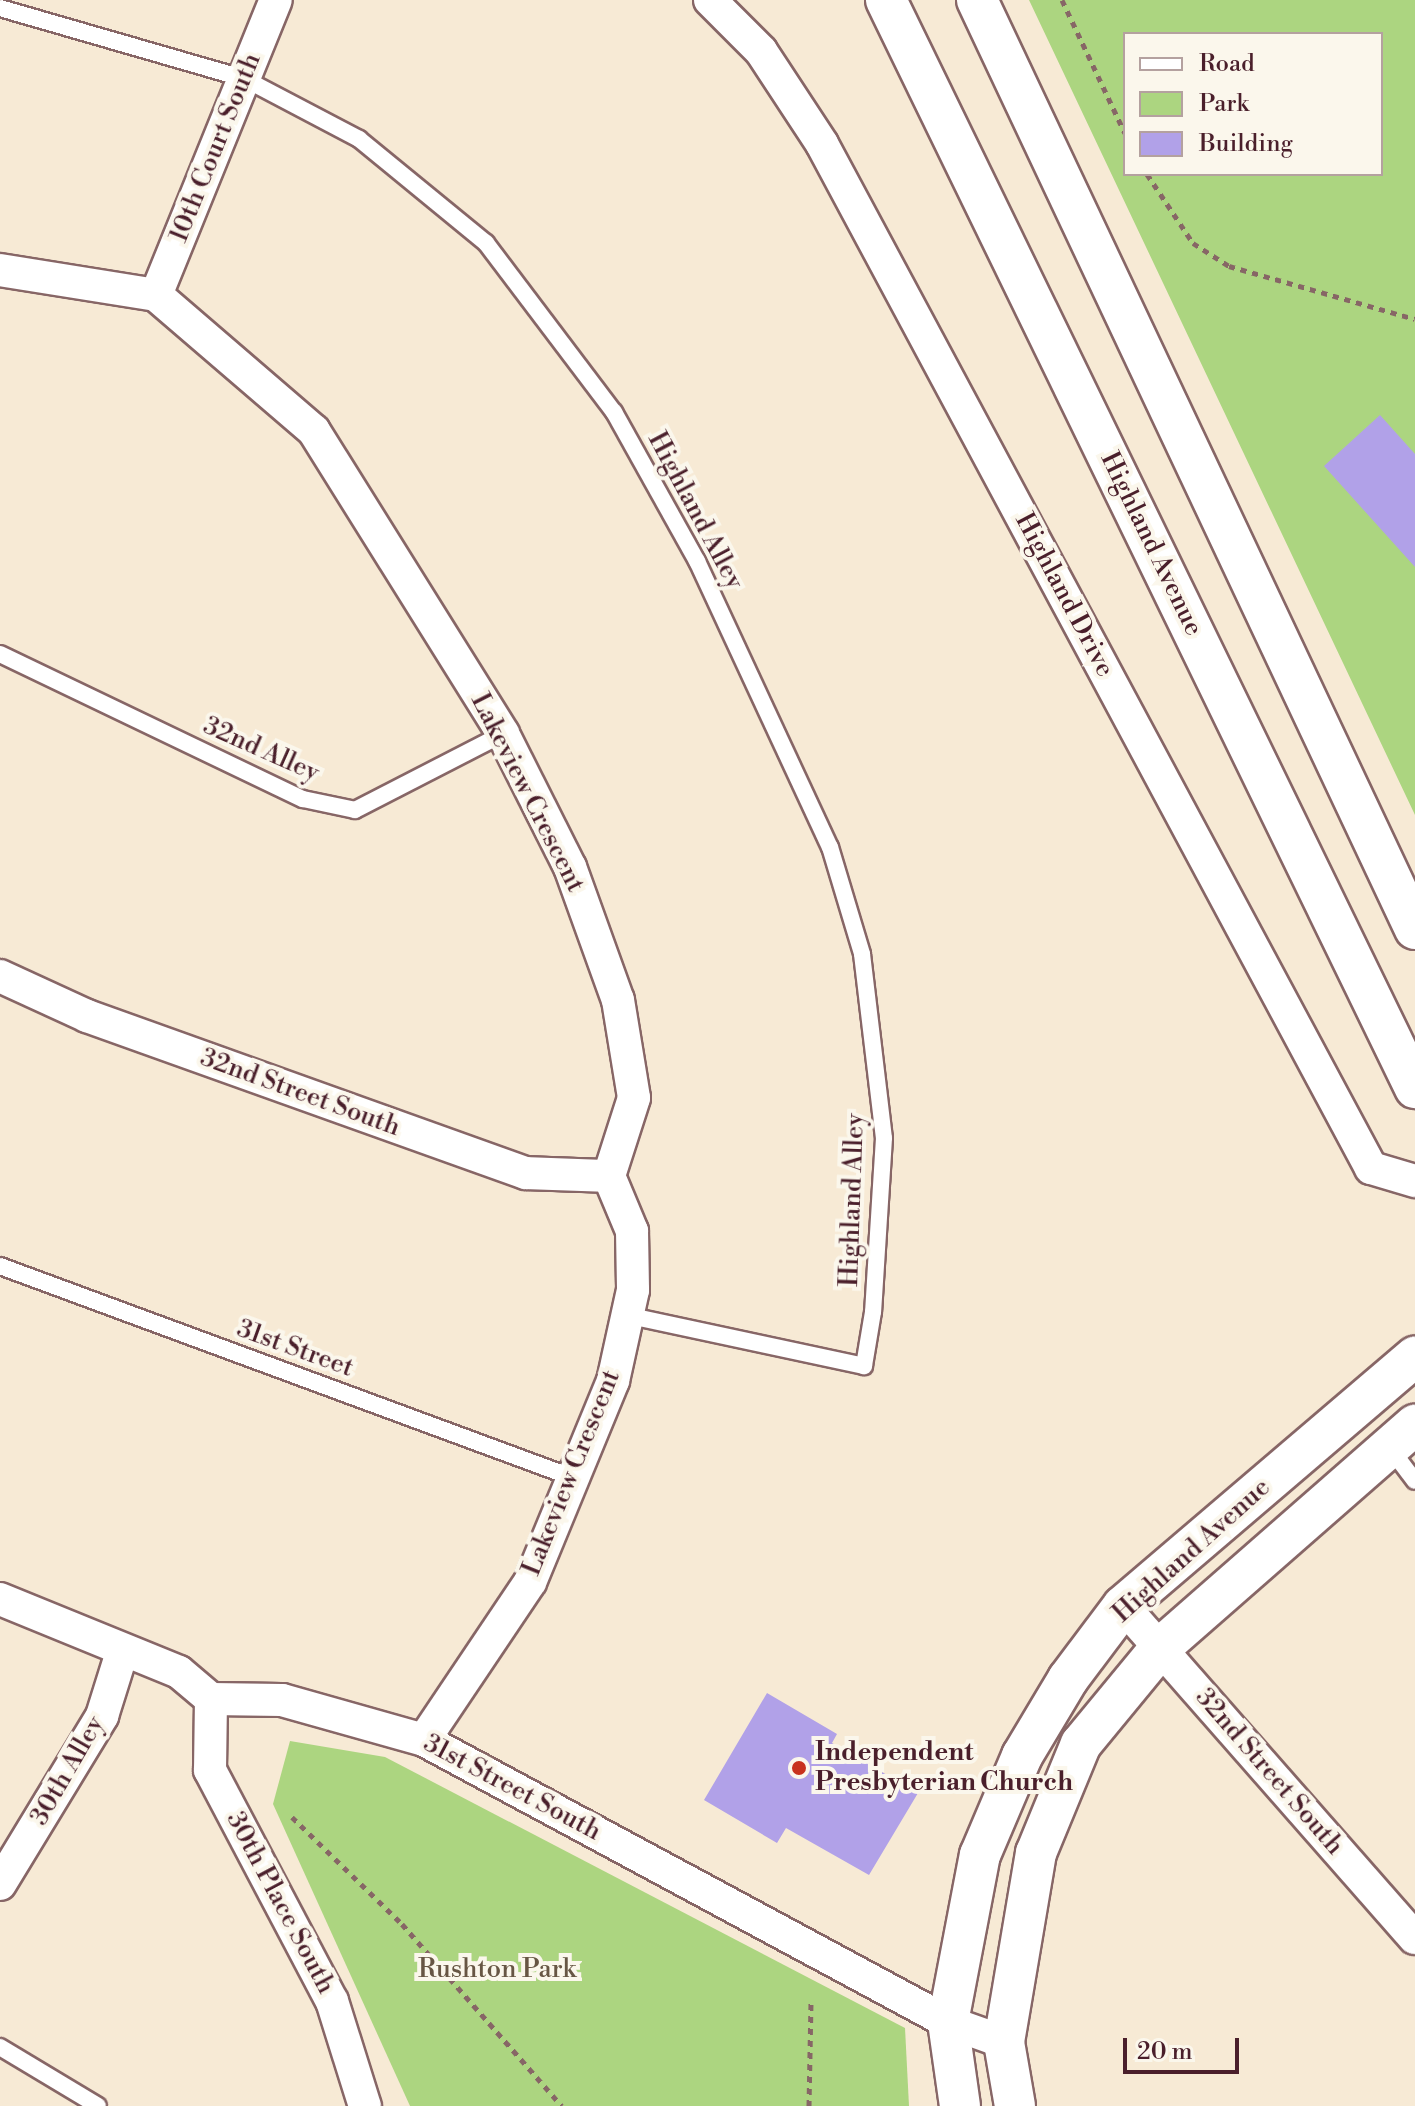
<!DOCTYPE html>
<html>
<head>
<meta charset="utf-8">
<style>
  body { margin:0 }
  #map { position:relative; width:1415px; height:2106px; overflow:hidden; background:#f7ead5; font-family:"Libre Bodoni",serif }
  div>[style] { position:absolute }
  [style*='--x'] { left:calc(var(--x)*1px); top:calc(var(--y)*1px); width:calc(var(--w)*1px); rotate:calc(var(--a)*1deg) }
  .green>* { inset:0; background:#acd580 }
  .building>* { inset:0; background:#b1a1e8 }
  .path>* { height:5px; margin-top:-2.5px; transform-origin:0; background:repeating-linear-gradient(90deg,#876666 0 6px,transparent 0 12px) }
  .roads { filter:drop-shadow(2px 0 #876666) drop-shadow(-2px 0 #876666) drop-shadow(0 2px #876666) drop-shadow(0 -2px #876666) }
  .service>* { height:16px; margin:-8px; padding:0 8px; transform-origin:8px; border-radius:8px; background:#fff }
  .minor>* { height:32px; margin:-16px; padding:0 16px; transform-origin:16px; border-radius:16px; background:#fff }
  .tertiary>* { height:40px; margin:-20px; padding:0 20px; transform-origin:20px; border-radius:20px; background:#fff }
  .dots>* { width:22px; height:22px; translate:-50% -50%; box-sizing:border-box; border:4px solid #fbf7ec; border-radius:50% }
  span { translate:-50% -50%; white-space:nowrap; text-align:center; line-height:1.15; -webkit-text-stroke:8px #fbf7ec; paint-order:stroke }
  .street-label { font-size:26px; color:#4a1f2b }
  .poi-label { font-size:26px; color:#4a1f2b; font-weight:700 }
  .left { translate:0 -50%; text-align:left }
  .park-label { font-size:26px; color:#675644 }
  .legend { position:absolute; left:1123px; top:32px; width:260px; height:144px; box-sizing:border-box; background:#fbf7ec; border:2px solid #b4a19f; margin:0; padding:10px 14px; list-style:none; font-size:24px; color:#4a1f2b }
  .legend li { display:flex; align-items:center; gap:16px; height:40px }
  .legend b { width:40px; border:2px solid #b4a19f }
  .scale { position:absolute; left:1123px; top:2038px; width:116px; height:36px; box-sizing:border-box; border:4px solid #4a1f2b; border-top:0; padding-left:10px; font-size:24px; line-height:28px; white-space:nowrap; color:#4a1f2b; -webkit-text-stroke:6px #fbf7ec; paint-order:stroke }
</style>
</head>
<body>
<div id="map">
  <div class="green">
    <div style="clip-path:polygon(evenodd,1029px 0,1415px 0,1415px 815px,1029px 0,1125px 34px,1381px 34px,1381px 174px,1125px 174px,1125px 34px)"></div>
    <div style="clip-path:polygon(290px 1741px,385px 1757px,905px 2028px,909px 2106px,410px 2106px,273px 1804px)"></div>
  </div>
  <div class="building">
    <div style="clip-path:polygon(1380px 415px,1415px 454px,1415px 567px,1324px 466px)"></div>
    <div style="clip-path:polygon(767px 1693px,837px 1734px,832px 1743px,918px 1793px,869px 1875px,786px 1828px,777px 1843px,704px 1800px)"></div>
  </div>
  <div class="path">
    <div style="--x:1062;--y:0;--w:147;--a:64.7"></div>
    <div style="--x:1147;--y:174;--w:83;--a:56.3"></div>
    <div style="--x:1193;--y:243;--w:43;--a:32.6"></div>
    <div style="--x:1229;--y:266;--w:193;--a:15.9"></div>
    <div style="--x:292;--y:1817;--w:153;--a:44.2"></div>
    <div style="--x:402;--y:1924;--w:242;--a:48.7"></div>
    <div style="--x:809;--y:2106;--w:104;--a:-88.9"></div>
  </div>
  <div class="roads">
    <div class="service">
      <div style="--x:0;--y:8;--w:253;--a:16.1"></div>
      <div style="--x:243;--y:78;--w:131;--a:27.7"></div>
      <div style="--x:359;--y:139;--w:164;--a:39.3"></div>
      <div style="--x:486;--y:243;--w:212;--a:52.9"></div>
      <div style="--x:614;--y:412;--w:171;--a:60.9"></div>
      <div style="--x:697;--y:561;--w:315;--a:65.1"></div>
      <div style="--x:830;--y:847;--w:112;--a:73.3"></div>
      <div style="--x:862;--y:954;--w:185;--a:83.2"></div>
      <div style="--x:884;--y:1138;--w:174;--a:93.6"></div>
      <div style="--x:873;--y:1312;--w:55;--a:99.5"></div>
      <div style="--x:864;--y:1366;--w:242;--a:-167.9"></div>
      <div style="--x:0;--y:654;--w:336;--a:25.6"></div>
      <div style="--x:303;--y:799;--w:53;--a:11.9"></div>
      <div style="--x:355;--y:810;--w:166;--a:-27.2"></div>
      <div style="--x:0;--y:1266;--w:612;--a:20.27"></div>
      <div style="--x:1390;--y:1448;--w:41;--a:52.9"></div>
      <div style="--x:0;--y:2047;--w:114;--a:31"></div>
    </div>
    <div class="minor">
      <div style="--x:710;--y:0;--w:72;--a:45"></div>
      <div style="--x:761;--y:51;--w:111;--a:56.7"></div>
      <div style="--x:822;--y:144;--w:1162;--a:61.8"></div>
      <div style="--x:1371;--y:1168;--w:46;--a:16.5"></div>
      <div style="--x:0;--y:270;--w:158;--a:9.1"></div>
      <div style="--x:156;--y:295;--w:208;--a:40.7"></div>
      <div style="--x:314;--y:431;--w:357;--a:58"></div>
      <div style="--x:503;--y:734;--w:149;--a:63.3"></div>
      <div style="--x:570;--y:867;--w:141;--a:70.2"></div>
      <div style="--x:618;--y:1000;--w:99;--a:80.7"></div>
      <div style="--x:634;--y:1098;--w:82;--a:107.8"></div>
      <div style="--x:609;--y:1176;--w:60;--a:67.3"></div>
      <div style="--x:632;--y:1231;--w:59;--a:89"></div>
      <div style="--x:633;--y:1290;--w:93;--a:102.4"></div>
      <div style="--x:613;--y:1381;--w:217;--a:112.4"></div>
      <div style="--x:530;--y:1582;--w:190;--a:123.9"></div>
      <div style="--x:156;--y:295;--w:318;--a:-67.9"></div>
      <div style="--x:0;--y:976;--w:96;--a:24.7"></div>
      <div style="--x:87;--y:1016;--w:466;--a:19.7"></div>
      <div style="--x:526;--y:1173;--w:83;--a:2.1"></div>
      <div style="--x:0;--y:1599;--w:193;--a:22.2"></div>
      <div style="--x:179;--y:1672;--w:42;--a:40.2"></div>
      <div style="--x:211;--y:1699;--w:71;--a:0.8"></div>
      <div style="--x:282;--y:1700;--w:148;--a:15.7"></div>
      <div style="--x:424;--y:1740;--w:595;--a:28.29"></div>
      <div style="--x:948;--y:2022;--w:59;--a:19.7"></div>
      <div style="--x:1123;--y:1606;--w:442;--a:48.7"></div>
      <div style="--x:211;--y:1699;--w:71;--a:90.8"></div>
      <div style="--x:210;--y:1770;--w:261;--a:62.2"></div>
      <div style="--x:332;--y:2001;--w:110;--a:72.6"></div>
      <div style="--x:0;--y:1884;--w:197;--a:-58.7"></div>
      <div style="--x:102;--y:1716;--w:67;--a:-72.6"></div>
    </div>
    <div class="tertiary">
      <div style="--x:886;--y:0;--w:1210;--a:64.07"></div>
      <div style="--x:977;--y:0;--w:1027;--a:64.76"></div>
      <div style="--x:960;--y:2106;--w:85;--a:-98.1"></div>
      <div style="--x:948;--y:2022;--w:170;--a:-79.2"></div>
      <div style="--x:980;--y:1855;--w:108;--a:-67"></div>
      <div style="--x:1022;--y:1756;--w:90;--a:-59.1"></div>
      <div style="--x:1068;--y:1679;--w:91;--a:-53"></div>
      <div style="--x:1123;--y:1606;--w:384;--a:-40.5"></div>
      <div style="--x:1015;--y:2106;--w:65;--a:-99.8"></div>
      <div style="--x:1004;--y:2042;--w:192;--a:-80.4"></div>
      <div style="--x:1036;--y:1853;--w:118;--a:-67.6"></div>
      <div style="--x:1081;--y:1744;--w:124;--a:-50.5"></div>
      <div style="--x:1160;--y:1648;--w:339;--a:-41.2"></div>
    </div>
  </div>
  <div class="dots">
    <div style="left:799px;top:1768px;background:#c8321e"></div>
  </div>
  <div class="street-label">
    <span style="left:216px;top:148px;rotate:-68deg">10th Court South</span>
    <span style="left:695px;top:511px;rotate:62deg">Highland Alley</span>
    <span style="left:1151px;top:544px;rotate:64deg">Highland Avenue</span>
    <span style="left:1064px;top:595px;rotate:62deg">Highland Drive</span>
    <span style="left:261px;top:750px;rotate:24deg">32nd Alley</span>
    <span style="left:527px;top:793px;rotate:63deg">Lakeview Crescent</span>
    <span style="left:300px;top:1093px;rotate:20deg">32nd Street South</span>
    <span style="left:853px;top:1200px;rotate:-88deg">Highland Alley</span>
    <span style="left:295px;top:1349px;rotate:20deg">31st Street</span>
    <span style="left:572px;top:1473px;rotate:-68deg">Lakeview Crescent</span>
    <span style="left:1192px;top:1551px;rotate:-42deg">Highland Avenue</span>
    <span style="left:68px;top:1771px;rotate:-60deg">30th Alley</span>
    <span style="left:1269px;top:1772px;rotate:49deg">32nd Street South</span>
    <span style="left:512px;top:1788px;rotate:28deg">31st Street South</span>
    <span style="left:280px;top:1903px;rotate:62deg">30th Place South</span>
  </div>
  <div class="poi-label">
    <span class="left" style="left:815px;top:1768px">Independent<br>Presbyterian Church</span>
  </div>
  <div class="park-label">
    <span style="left:497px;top:1970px">Rushton Park</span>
  </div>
  <ul class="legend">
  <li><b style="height:10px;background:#fff"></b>Road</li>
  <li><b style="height:22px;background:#acd580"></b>Park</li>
  <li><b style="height:22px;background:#b1a1e8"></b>Building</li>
  </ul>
  <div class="scale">20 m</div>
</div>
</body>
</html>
